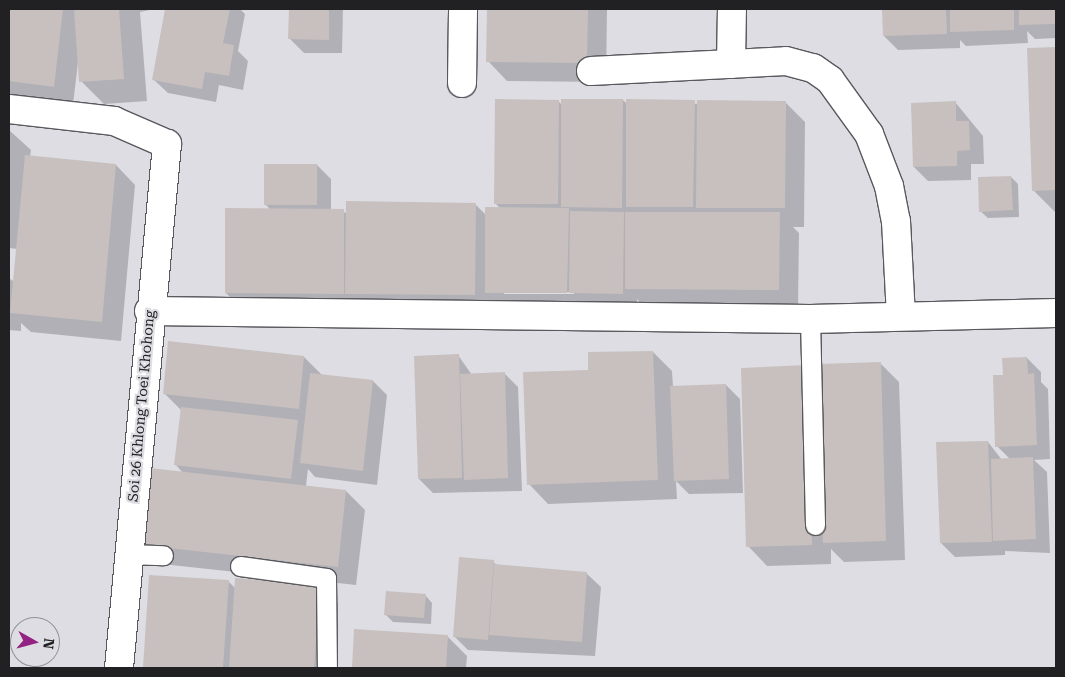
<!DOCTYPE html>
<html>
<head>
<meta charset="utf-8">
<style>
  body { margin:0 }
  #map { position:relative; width:1065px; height:677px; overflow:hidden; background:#dedde4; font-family:"Roboto Serif",serif }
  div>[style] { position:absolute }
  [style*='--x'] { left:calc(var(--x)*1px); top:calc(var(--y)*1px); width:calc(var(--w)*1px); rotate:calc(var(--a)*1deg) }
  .shadow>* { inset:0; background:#0003 }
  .building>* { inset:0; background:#c7c0be }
  .roads { filter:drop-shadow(1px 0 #58585d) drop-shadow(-1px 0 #58585d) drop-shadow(0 1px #58585d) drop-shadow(0 -1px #58585d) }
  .lane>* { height:19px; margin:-9.5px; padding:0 9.5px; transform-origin:9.5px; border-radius:9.5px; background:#fff }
  .street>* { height:28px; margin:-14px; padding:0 14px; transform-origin:14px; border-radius:14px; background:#fff }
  span { translate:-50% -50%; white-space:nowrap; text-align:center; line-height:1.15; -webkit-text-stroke:4.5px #dedde4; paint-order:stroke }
  .street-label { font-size:14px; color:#212123 }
  .frame { position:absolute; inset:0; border:10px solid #212123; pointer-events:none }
  .north { position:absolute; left:10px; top:617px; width:50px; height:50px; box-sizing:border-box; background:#dedde4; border:1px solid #929297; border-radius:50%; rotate:97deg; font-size:14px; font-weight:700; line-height:20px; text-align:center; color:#212123 }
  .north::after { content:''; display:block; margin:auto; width:18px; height:22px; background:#932282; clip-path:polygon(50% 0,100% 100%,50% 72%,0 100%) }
</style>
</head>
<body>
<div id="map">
  <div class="shadow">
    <div style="clip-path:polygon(9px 9px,154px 9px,140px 12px,147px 101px,104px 104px,81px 81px,78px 62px,73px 105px,9px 98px)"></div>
    <div style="clip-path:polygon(167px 9px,240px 9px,245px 14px,238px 51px,248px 61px,243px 90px,219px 85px,216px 102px,168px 93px,153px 79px)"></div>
    <div style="clip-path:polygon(290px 9px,343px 9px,342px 53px,304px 53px,290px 39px)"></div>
    <div style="clip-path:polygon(489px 9px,607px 9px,606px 82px,507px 81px,488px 61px)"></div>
    <div style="clip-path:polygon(883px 9px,1056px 9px,1056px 38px,1035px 39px,1027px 31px,1028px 43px,966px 46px,960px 40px,960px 48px,898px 50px,884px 36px)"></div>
    <div style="clip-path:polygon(1056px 48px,1056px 213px,1033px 190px,1028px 49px)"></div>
    <div style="clip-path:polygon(evenodd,623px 100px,628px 105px,785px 102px,805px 122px,804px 227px,793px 227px,799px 233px,798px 309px,645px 308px,637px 299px,637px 307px,505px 312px,494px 300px,494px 314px,245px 312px,226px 293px,270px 209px,265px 204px,317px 165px,331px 179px,331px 210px,347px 213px,475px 204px,486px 215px,500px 208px,495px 203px,558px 101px,563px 106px,623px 100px,504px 292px,574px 292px,574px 294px,504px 294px,504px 292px)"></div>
    <div style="clip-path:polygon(955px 102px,983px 136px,984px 164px,971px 164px,971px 180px,928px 181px,914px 167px)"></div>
    <div style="clip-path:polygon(9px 130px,31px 150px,30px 157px,116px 165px,135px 185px,121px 341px,31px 332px,21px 323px,21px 331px,9px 330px,9px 278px,14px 282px,17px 249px,9px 248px)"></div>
    <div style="clip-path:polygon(1011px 177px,1018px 184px,1019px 217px,988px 218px,980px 211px)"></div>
    <div style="clip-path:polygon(653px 352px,672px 371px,673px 387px,726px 385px,740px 399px,743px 493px,689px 494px,676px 481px,677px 499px,548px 504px,529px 484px,590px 372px)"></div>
    <div style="clip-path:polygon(458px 355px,472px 375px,504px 373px,518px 387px,522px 491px,433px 493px,419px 479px)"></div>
    <div style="clip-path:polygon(304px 357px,322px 375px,373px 381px,387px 395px,377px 485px,315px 477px,308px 469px,306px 486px,346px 491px,365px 510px,356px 585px,162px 564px,183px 473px,176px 465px,182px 411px,164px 393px)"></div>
    <div style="clip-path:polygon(1027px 358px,1041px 372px,1041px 382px,1048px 389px,1050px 459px,1034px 460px,1047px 472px,1050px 553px,1005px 551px,1005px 555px,955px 557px,941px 543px,988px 442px,1002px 460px,1010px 459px,997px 446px,1004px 376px)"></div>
    <div style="clip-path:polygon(880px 363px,899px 382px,905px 560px,844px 562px,831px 549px,831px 564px,767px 566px,748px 546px)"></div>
    <div style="clip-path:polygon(493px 561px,497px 566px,586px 573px,601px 587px,595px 656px,468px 650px,454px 636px)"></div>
    <div style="clip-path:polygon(150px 576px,228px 581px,235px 588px,319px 585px,338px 604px,334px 668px,144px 668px)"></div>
    <div style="clip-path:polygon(425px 595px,432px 603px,431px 624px,393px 622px,385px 614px)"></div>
    <div style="clip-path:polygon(356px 630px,448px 637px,467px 656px,466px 668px,353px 668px)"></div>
  </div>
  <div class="building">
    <div style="clip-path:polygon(9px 9px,63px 9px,54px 87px,9px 81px)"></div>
    <div style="clip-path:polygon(74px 9px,119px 9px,124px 79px,79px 82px)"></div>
    <div style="clip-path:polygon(165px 9px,230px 9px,223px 43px,234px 45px,229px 76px,205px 72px,202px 89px,152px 80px)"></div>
    <div style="clip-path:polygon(289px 9px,329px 9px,329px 40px,288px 39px)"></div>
    <div style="clip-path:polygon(487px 9px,588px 9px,587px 63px,486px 62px)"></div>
    <div style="clip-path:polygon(882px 9px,946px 9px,947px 34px,883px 36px)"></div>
    <div style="clip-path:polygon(950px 9px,1014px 9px,1014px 30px,950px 32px)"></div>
    <div style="clip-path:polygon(1019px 9px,1056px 9px,1056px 24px,1019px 25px)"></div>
    <div style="clip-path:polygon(1056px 47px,1056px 190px,1032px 191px,1027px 48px)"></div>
    <div style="clip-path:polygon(495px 99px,559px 100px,558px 204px,494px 204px)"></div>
    <div style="clip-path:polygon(561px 99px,623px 99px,622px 208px,561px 207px)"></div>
    <div style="clip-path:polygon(626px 99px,695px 100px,693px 207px,626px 207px)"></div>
    <div style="clip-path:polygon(697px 100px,786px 101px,785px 208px,696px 208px)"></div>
    <div style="clip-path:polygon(956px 101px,956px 121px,969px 121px,970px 150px,957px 151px,957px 166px,913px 167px,911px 103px)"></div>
    <div style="clip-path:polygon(25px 155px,116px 164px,102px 322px,10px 313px)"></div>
    <div style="clip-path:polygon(264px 164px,317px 164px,317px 205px,264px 205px)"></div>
    <div style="clip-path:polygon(1011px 176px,1013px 210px,979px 212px,978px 177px)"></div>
    <div style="clip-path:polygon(346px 201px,476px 203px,475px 295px,345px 294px)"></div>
    <div style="clip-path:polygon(485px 207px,569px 208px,567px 293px,485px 293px)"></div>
    <div style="clip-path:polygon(225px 208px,344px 209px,344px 294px,225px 293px)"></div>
    <div style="clip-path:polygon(570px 211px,624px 212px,623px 294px,569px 293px)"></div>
    <div style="clip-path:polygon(625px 212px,780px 212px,779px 290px,625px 289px)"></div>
    <div style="clip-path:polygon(168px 341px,304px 356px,299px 409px,163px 394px)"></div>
    <div style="clip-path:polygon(653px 351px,658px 480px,527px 485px,523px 372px,588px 370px,588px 352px)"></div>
    <div style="clip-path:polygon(459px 354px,462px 478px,418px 479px,414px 356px)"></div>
    <div style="clip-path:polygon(1027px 357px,1028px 374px,1034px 373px,1037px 445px,995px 447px,993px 375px,1003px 375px,1002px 358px)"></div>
    <div style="clip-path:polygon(881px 362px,886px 541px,823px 543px,817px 364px)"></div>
    <div style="clip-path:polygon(807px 365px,812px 545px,746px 547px,741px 368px)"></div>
    <div style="clip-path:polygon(505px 372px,508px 478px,464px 480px,460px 374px)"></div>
    <div style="clip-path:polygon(310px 373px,373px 380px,363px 471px,300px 463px)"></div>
    <div style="clip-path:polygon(726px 384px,729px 479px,674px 481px,670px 386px)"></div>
    <div style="clip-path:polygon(181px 407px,298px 420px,291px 479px,174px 465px)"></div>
    <div style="clip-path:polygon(988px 441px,992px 542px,940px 543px,936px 442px)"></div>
    <div style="clip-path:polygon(1033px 457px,1036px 539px,993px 541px,991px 459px)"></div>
    <div style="clip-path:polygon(150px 468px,346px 490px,338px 567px,141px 545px)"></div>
    <div style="clip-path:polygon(459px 557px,494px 560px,488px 640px,453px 637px)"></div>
    <div style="clip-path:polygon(494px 564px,587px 572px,582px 642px,489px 635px)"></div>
    <div style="clip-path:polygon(149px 575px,229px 580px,223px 668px,143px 668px)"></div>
    <div style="clip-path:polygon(235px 578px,320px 584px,314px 668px,229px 668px)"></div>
    <div style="clip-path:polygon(386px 591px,426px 594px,424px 618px,384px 615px)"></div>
    <div style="clip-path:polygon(354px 629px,448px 635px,446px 668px,352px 668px)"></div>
  </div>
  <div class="roads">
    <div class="lane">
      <div style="--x:810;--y:319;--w:206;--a:88.6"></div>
      <div style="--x:128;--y:554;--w:35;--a:2"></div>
      <div style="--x:240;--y:566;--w:87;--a:7.9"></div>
      <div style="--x:326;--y:578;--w:90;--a:89.4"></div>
    </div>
    <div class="street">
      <div style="--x:731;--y:64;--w:55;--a:-89"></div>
      <div style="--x:591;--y:71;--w:195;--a:-2.9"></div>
      <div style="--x:786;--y:61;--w:28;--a:15"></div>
      <div style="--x:813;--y:68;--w:21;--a:35"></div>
      <div style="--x:830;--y:80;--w:67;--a:54.2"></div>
      <div style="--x:869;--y:134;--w:56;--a:69"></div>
      <div style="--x:889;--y:186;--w:36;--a:79"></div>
      <div style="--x:896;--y:221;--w:94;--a:87"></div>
      <div style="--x:462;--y:83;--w:74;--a:-89.2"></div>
      <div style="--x:9;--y:109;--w:106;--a:6.5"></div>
      <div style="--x:114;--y:121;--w:58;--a:23.5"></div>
      <div style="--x:167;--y:144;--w:526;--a:95.23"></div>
      <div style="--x:149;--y:311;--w:661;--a:0.69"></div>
      <div style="--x:810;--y:319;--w:246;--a:-1.4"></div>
    </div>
  </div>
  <div class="street-label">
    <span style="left:141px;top:406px;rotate:-85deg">Soi 26 Khlong Toei Khohong</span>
  </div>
  <div class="frame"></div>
  <div class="north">N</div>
</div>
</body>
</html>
